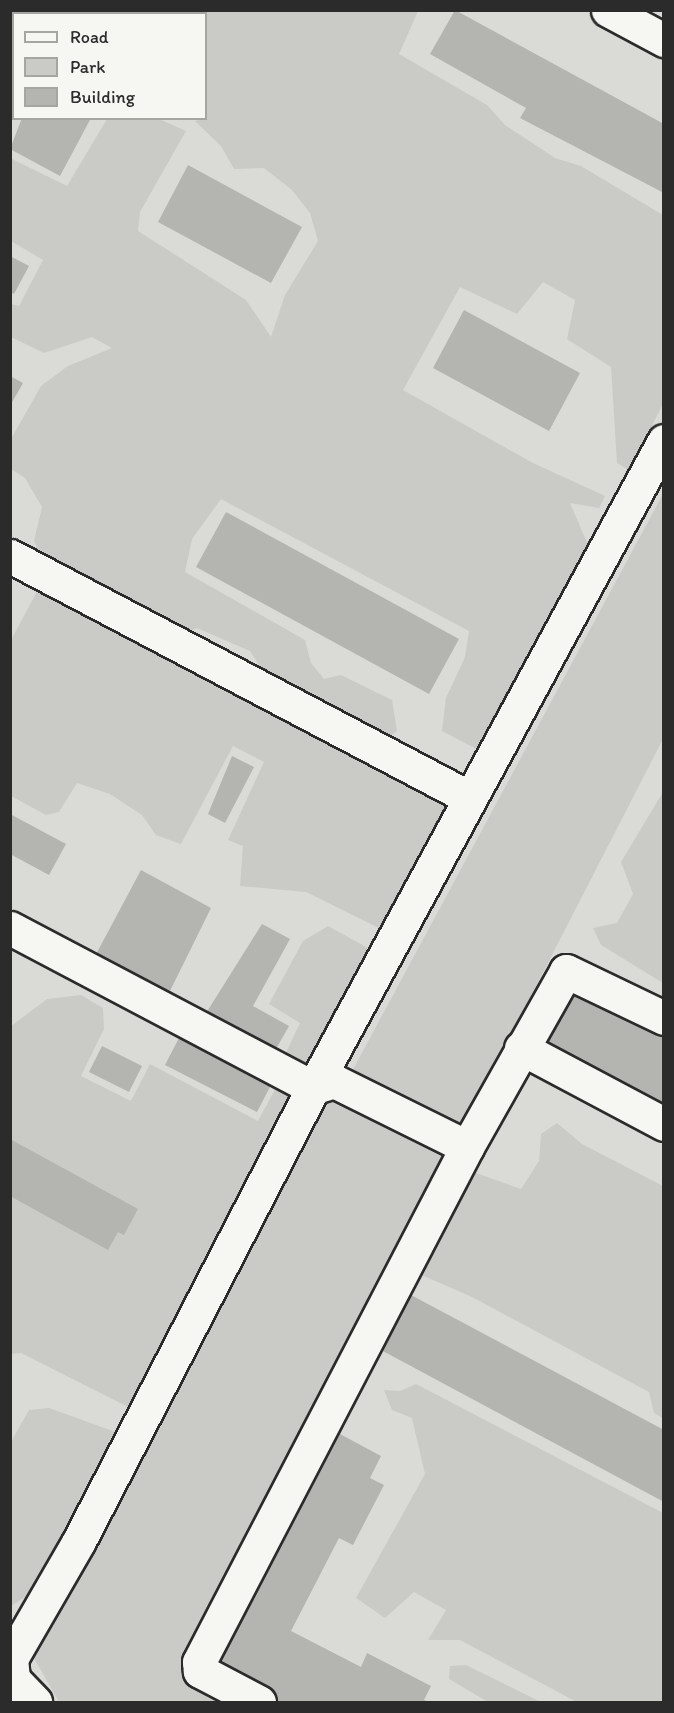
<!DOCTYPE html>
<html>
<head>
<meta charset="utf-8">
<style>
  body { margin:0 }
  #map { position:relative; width:674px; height:1713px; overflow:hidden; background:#eaeae6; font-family:Itim,sans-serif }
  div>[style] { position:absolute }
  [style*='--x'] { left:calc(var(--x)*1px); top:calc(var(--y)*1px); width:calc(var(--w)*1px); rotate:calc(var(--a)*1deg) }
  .built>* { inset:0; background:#dadad6 }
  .green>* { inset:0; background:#cacac7 }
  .building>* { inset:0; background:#b4b4b1 }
  .roads { filter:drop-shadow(2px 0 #2b2b2b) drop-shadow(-2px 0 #2b2b2b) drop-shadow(0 2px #2b2b2b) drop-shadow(0 -2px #2b2b2b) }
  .minor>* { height:33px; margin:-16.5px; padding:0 16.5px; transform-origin:16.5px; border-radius:16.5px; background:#f6f6f2 }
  span { translate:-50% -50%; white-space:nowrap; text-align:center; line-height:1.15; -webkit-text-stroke:5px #f6f6f2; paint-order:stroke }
  .frame { position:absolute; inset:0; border:12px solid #2b2b2b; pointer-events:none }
  .legend { position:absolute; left:12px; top:12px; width:195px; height:108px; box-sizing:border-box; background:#f6f6f2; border:2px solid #a5a5a2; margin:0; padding:8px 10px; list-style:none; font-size:18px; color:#2b2b2b }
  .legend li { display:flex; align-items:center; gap:12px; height:30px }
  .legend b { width:30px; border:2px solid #a5a5a2 }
</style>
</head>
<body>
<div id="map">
  <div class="built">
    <div style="clip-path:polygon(evenodd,11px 11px,663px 11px,663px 1702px,11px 1702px,11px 11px,14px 14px,206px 14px,206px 118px,14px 118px,14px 14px)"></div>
  </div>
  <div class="green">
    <div style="clip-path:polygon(11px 10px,51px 11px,14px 14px,11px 66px)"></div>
    <div style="clip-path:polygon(165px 10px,418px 11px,399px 54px,487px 105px,505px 125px,555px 158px,581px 166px,663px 215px,663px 404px,629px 470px,617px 463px,611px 367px,567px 339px,575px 300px,543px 282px,517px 314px,460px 287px,403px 390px,531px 462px,605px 496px,599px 508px,570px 503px,592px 554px,492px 757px,442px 731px,446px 698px,465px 657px,469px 631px,221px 499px,192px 539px,185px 572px,305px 640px,311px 663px,324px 679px,341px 675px,392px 700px,397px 731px,383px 742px,319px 706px,296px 684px,267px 677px,250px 651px,197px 628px,181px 635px,44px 561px,34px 541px,42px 507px,25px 478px,11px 469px,11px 439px,41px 386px,68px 366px,112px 348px,92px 337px,44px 353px,11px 337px,11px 304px,19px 306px,43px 260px,11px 241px,10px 158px,67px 186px,107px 119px,159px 119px,186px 131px,140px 212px,138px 231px,246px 300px,271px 337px,285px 295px,318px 241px,310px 213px,292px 190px,264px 168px,234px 169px,221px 146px,195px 121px,206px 118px,206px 14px)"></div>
    <div style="clip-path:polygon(663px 494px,663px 739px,461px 1132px,350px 1075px)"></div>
    <div style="clip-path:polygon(40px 586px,457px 801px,385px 931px,306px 892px,240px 886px,243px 846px,228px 840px,264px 762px,233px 746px,181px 844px,156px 835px,142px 815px,110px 794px,77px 783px,59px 812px,46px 815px,11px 796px,11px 640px)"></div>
    <div style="clip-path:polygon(663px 792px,663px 983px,601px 945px,593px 928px,617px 923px,633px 894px,621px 862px)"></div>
    <div style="clip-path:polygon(328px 926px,368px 948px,349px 999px,310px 1067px,282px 1061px,300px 1023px,269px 1004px,303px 941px)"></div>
    <div style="clip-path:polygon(81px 995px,103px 1008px,104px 1029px,81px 1076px,131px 1101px,150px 1064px,258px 1121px,279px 1082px,299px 1093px,134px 1410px,21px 1353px,11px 1354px,11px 1026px,47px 999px)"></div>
    <div style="clip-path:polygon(341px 1095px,442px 1153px,439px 1173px,190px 1658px,239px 1702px,59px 1702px,34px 1658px,321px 1098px)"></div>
    <div style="clip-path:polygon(557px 1123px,582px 1144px,663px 1186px,663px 1418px,654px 1413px,649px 1392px,472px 1297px,417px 1273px,476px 1173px,521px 1189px,539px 1161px,541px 1134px)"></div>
    <div style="clip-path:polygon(416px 1384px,663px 1513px,663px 1702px,577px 1702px,460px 1640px,428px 1640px,446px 1610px,414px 1592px,385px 1618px,356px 1598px,425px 1474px,412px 1418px,392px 1410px,384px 1390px,400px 1391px)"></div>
    <div style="clip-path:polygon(49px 1408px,121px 1434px,38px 1589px,11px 1606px,11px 1442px,29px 1410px)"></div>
    <div style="clip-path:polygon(466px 1665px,541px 1702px,488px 1702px,449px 1679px,450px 1666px)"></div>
  </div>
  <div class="building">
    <div style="clip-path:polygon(81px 10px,149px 10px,79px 14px)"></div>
    <div style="clip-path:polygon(455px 10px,664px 124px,664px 193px,520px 118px,526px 108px,430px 54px)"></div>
    <div style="clip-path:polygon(22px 118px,91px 118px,60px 176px,10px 149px)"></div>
    <div style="clip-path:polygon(188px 165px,302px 227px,271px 283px,158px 222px)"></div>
    <div style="clip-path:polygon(10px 256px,29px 266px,14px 294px,10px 292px)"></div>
    <div style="clip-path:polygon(464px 310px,580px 373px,549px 431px,433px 368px)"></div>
    <div style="clip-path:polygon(10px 376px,23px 383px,10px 406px)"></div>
    <div style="clip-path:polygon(226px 512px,459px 639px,429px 694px,196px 567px)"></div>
    <div style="clip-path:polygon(232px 756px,254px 767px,225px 823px,208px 814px)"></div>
    <div style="clip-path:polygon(10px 814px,66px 844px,49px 875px,10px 854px)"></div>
    <div style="clip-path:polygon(141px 870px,211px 908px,167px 997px,94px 958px)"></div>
    <div style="clip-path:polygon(262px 924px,290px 939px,253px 1006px,289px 1026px,272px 1056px,203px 1018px)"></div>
    <div style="clip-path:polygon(574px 987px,664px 1034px,664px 1107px,544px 1043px)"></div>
    <div style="clip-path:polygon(180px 1036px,272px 1083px,257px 1112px,165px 1065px)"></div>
    <div style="clip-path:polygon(102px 1046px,142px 1066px,129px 1092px,89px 1072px)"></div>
    <div style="clip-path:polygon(10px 1139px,138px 1209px,124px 1235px,118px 1232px,108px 1250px,10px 1196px)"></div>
    <div style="clip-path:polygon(411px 1295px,664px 1430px,664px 1502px,381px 1350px)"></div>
    <div style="clip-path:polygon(340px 1434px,381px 1456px,370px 1478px,384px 1485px,353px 1545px,339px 1538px,291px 1631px,361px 1667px,367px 1653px,431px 1686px,424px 1700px,430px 1702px,277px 1702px,210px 1668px,247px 1595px,254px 1599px)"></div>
  </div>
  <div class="roads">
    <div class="minor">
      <div style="--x:608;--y:10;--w:64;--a:28.2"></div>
      <div style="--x:10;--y:556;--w:520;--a:27.75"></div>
      <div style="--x:10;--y:928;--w:343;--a:27.8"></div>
      <div style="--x:313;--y:1088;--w:510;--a:117.32"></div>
      <div style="--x:79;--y:1541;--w:136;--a:120"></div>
      <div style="--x:11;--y:1659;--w:20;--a:84"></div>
      <div style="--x:13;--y:1679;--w:32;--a:46"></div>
      <div style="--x:521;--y:1048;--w:162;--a:28"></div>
      <div style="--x:467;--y:1147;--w:202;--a:-60.6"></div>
      <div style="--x:566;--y:971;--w:109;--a:25.6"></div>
      <div style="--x:259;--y:1702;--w:67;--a:-152.3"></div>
      <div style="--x:200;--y:1671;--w:9;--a:-96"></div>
      <div style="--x:199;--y:1662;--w:581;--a:-62.51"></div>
      <div style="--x:467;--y:1147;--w:148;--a:-153.6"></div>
      <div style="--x:334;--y:1081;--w:22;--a:162"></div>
      <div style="--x:313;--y:1088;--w:736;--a:-61.52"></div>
    </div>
  </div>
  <div class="frame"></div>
  <ul class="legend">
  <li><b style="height:8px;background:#f6f6f2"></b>Road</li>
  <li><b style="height:16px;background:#cacac7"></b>Park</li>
  <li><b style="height:16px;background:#b4b4b1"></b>Building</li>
  </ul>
</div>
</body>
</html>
